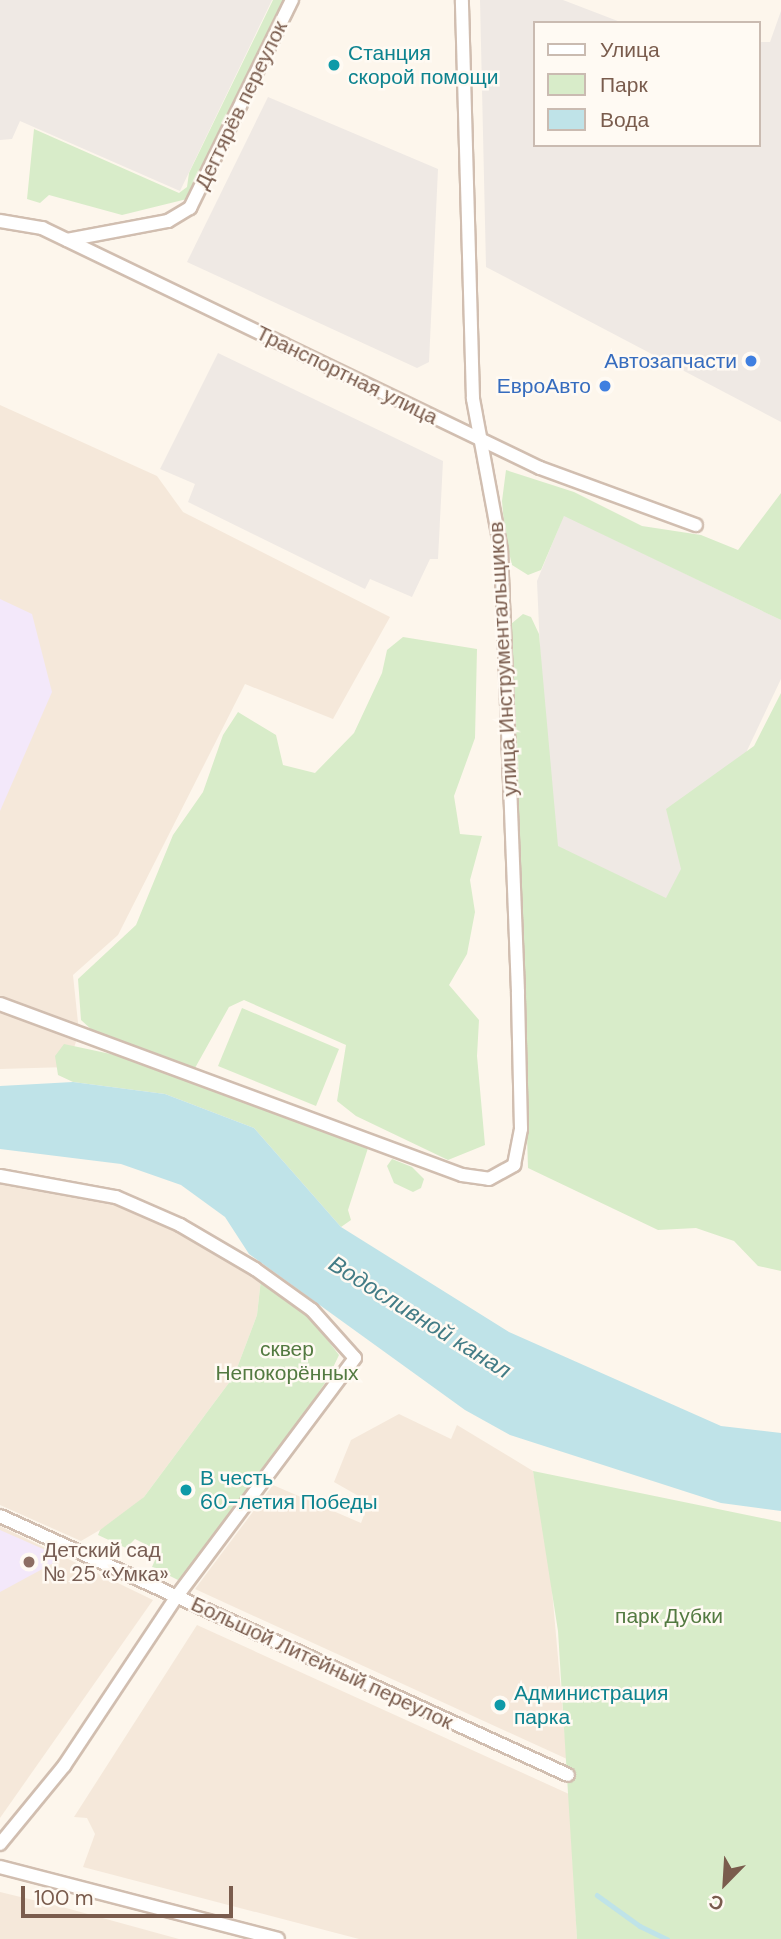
<!DOCTYPE html>
<html>
<head>
<meta charset="utf-8">
<style>
  body { margin:0 }
  #map { position:relative; width:781px; height:1939px; overflow:hidden; background:#fdf6ec; font-family:"DM Sans",sans-serif }
  div>[style] { position:absolute }
  [style*='--x'] { left:calc(var(--x)*1px); top:calc(var(--y)*1px); width:calc(var(--w)*1px); rotate:calc(var(--a)*1deg) }
  .residential>* { inset:0; background:#f5e8da }
  .industrial>* { inset:0; background:#efe9e4 }
  .education>* { inset:0; background:#f3e8fa }
  .green>* { inset:0; background:#d8ecc9 }
  .water>* { inset:0; background:#bfe3e8 }
  .stream>* { height:4.5px; margin:-2.25px; padding:0 2.25px; transform-origin:2.25px; border-radius:2.25px; background:#bfe3e8 }
  .roads { filter:drop-shadow(2px 0 #d1beb0) drop-shadow(-2px 0 #d1beb0) drop-shadow(0 2px #d1beb0) drop-shadow(0 -2px #d1beb0) }
  .minor>* { height:12px; margin:-6px; padding:0 6px; transform-origin:6px; border-radius:6px; background:#fff }
  .dots>* { width:19px; height:19px; translate:-50% -50%; box-sizing:border-box; border:4px solid #fffaf3; border-radius:50% }
  span { translate:-50% -50%; white-space:nowrap; text-align:center; line-height:1.15; -webkit-text-stroke:5px #fffaf3; paint-order:stroke }
  .culture-label { font-size:21px; color:#0d838f }
  .left { translate:0 -50%; text-align:left }
  .street-label { font-size:21px; color:#7a5c4d }
  .shop-label { font-size:21px; color:#366cbe }
  .right { translate:-100% -50%; text-align:right }
  .park-label { font-size:21px; color:#537a41 }
  .education-label { font-size:21px; color:#785e54 }
  .water-label { font-size:23px; color:#437c86; font-style:italic }
  .legend { position:absolute; left:533px; top:21px; width:228px; height:126px; box-sizing:border-box; background:#fffaf3; border:2px solid #cabbb1; margin:0; padding:9px 12px; list-style:none; font-size:21px; color:#7a5c4d }
  .legend li { display:flex; align-items:center; gap:14px; height:35px }
  .legend b { width:35px; border:2px solid #cabbb1 }
  .north { position:absolute; left:690px; top:1848px; width:70px; height:70px; -webkit-text-stroke:5px #fffaf3; paint-order:stroke; rotate:204deg; font-size:19px; font-weight:700; line-height:28px; text-align:center; color:#7a5c4d }
  .north::after { content:''; display:block; margin:auto; width:24px; height:32px; background:#7a5c4d; clip-path:polygon(50% 0,100% 100%,50% 72%,0 100%) }
  .scale { position:absolute; left:21px; top:1886px; width:212px; height:32px; box-sizing:border-box; border:4px solid #7a5c4d; border-top:0; padding-left:9px; font-size:21px; line-height:24px; white-space:nowrap; color:#7a5c4d; -webkit-text-stroke:5px #fffaf3; paint-order:stroke }
</style>
</head>
<body>
<div id="map">
  <div class="residential">
    <div style="clip-path:polygon(0 405px,157px 476px,183px 512px,390px 617px,333px 719px,245px 684px,118px 935px,73px 975px,79px 1032px,68px 1067px,0 1069px)"></div>
    <div style="clip-path:polygon(0 1184px,33px 1185px,113px 1204px,178px 1230px,261px 1279px,257px 1315px,234px 1376px,144px 1497px,122px 1517px,81px 1541px,0 1505px)"></div>
    <div style="clip-path:polygon(399px 1414px,451px 1439px,457px 1425px,533px 1471px,548px 1545px,567px 1759px,195px 1589px,273px 1485px,361px 1523px,369px 1502px,334px 1482px,351px 1440px)"></div>
    <div style="clip-path:polygon(0 1526px,153px 1600px,0 1818px)"></div>
    <div style="clip-path:polygon(197px 1625px,569px 1794px,577px 1939px,359px 1939px,83px 1867px,95px 1834px,87px 1818px,74px 1817px)"></div>
    <div style="clip-path:polygon(0 1892px,66px 1908px,179px 1939px,0 1939px)"></div>
  </div>
  <div class="industrial">
    <div style="clip-path:polygon(0 0,272px 0,180px 191px,20px 121px,12px 139px,0 140px)"></div>
    <div style="clip-path:polygon(480px 0,563px 0,623px 23px,534px 23px,534px 145px,758px 145px,758px 42px,770px 42px,781px 11px,781px 422px,486px 267px)"></div>
    <div style="clip-path:polygon(268px 97px,438px 169px,429px 362px,417px 368px,187px 262px)"></div>
    <div style="clip-path:polygon(218px 353px,443px 461px,438px 559px,430px 559px,412px 597px,370px 579px,365px 589px,188px 502px,195px 484px,160px 469px)"></div>
    <div style="clip-path:polygon(564px 515px,781px 620px,781px 679px,670px 913px,549px 855px,537px 581px)"></div>
  </div>
  <div class="education">
    <div style="clip-path:polygon(0 599px,32px 614px,52px 692px,0 811px)"></div>
    <div style="clip-path:polygon(0 1530px,59px 1556px,59px 1560px,0 1592px)"></div>
  </div>
  <div class="green">
    <div style="clip-path:polygon(273px 0,290px 0,191px 198px,122px 215px,49px 195px,40px 203px,27px 199px,34px 129px,179px 193px,187px 187px,189px 173px)"></div>
    <div style="clip-path:polygon(506px 470px,574px 492px,642px 526px,701px 535px,738px 550px,781px 493px,781px 620px,564px 516px,541px 570px,528px 575px,512px 565px,505px 536px,502px 501px)"></div>
    <div style="clip-path:polygon(523px 614px,531px 617px,539px 634px,558px 846px,666px 898px,681px 869px,666px 809px,754px 746px,781px 693px,781px 1271px,758px 1266px,734px 1241px,696px 1228px,658px 1230px,528px 1168px,511px 624px)"></div>
    <div style="clip-path:polygon(403px 637px,477px 649px,475px 738px,454px 796px,460px 834px,482px 836px,470px 880px,475px 912px,467px 954px,449px 985px,479px 1020px,477px 1056px,485px 1145px,448px 1160px,356px 1116px,337px 1101px,346px 1045px,244px 1000px,229px 1007px,195px 1068px,102px 1039px,81px 1020px,78px 979px,136px 925px,173px 835px,203px 792px,223px 735px,238px 712px,276px 735px,283px 765px,315px 773px,354px 733px,382px 673px,387px 650px)"></div>
    <div style="clip-path:polygon(242px 1008px,339px 1049px,316px 1106px,218px 1066px)"></div>
    <div style="clip-path:polygon(64px 1044px,134px 1059px,368px 1148px,348px 1210px,351px 1220px,341px 1227px,254px 1128px,165px 1094px,73px 1082px,58px 1075px,55px 1056px)"></div>
    <div style="clip-path:polygon(392px 1159px,412px 1167px,424px 1179px,421px 1188px,413px 1192px,394px 1183px,387px 1166px)"></div>
    <div style="clip-path:polygon(261px 1279px,310px 1317px,339px 1355px,327px 1380px,260px 1478px,188px 1573px,178px 1580px,152px 1567px,159px 1551px,135px 1539px,126px 1548px,98px 1535px,100px 1530px,144px 1497px,234px 1376px,257px 1315px)"></div>
    <div style="clip-path:polygon(533px 1471px,781px 1522px,781px 1939px,577px 1939px,558px 1631px)"></div>
  </div>
  <div class="water">
    <div style="clip-path:polygon(73px 1082px,165px 1094px,254px 1128px,341px 1227px,509px 1332px,721px 1426px,781px 1433px,781px 1511px,721px 1503px,510px 1435px,465px 1410px,249px 1254px,225px 1217px,181px 1185px,121px 1164px,0 1149px,0 1086px)"></div>
  </div>
  <div class="stream">
    <div style="--x:597;--y:1895;--w:53;--a:35.8"></div>
    <div style="--x:640;--y:1926;--w:30;--a:26"></div>
  </div>
  <div class="roads">
    <div class="minor">
      <div style="--x:0;--y:221;--w:43;--a:9.5"></div>
      <div style="--x:42;--y:228;--w:553;--a:25.73"></div>
      <div style="--x:540;--y:468;--w:166;--a:20.1"></div>
      <div style="--x:67;--y:240;--w:103;--a:-10.7"></div>
      <div style="--x:168;--y:221;--w:26;--a:-31"></div>
      <div style="--x:190;--y:208;--w:232;--a:-63.9"></div>
      <div style="--x:0;--y:1004;--w:493;--a:20.3"></div>
      <div style="--x:462;--y:1175;--w:27;--a:8"></div>
      <div style="--x:489;--y:1179;--w:29;--a:-29"></div>
      <div style="--x:514;--y:1165;--w:37;--a:-79"></div>
      <div style="--x:521;--y:1129;--w:137;--a:-91.3"></div>
      <div style="--x:518;--y:992;--w:442;--a:-92.2"></div>
      <div style="--x:501;--y:550;--w:154;--a:-100.5"></div>
      <div style="--x:473;--y:399;--w:399;--a:-91.6"></div>
      <div style="--x:0;--y:1176;--w:118;--a:10.3"></div>
      <div style="--x:116;--y:1197;--w:70;--a:23.6"></div>
      <div style="--x:180;--y:1225;--w:87;--a:30.4"></div>
      <div style="--x:255;--y:1269;--w:70;--a:35.7"></div>
      <div style="--x:312;--y:1310;--w:64;--a:48.1"></div>
      <div style="--x:355;--y:1358;--w:297;--a:126.8"></div>
      <div style="--x:177;--y:1596;--w:204;--a:123.6"></div>
      <div style="--x:64;--y:1766;--w:101;--a:129.4"></div>
      <div style="--x:0;--y:1516;--w:624;--a:24.51"></div>
      <div style="--x:0;--y:1867;--w:287;--a:14.5"></div>
    </div>
  </div>
  <div class="dots">
    <div style="left:334px;top:65px;background:#0f9aa8"></div>
    <div style="left:751px;top:361px;background:#3f7fe0"></div>
    <div style="left:605px;top:386px;background:#3f7fe0"></div>
    <div style="left:186px;top:1490px;background:#0f9aa8"></div>
    <div style="left:29px;top:1562px;background:#8d6e63"></div>
    <div style="left:500px;top:1705px;background:#0f9aa8"></div>
  </div>
  <div class="culture-label">
    <span class="left" style="left:348px;top:65px">Станция<br>скорой помощи</span>
    <span class="left" style="left:200px;top:1490px">В честь<br>60-летия Победы</span>
    <span class="left" style="left:514px;top:1705px">Администрация<br>парка</span>
  </div>
  <div class="street-label">
    <span style="left:241px;top:105px;rotate:-64deg">Дегтярёв переулок</span>
    <span style="left:347px;top:375px;rotate:26deg">Транспортная улица</span>
    <span style="left:503px;top:659px;rotate:-93deg">улица Инструментальщиков</span>
    <span style="left:322px;top:1663px;rotate:25deg">Большой Литейный переулок</span>
  </div>
  <div class="shop-label">
    <span class="right" style="left:737px;top:361px">Автозапчасти</span>
    <span class="right" style="left:591px;top:386px">ЕвроАвто</span>
  </div>
  <div class="park-label">
    <span style="left:287px;top:1361px">сквер<br>Непокорённых</span>
    <span style="left:669px;top:1616px">парк Дубки</span>
  </div>
  <div class="education-label">
    <span class="left" style="left:43px;top:1562px">Детский сад<br>№ 25 «Умка»</span>
  </div>
  <div class="water-label">
    <span style="left:420px;top:1317px;rotate:32deg">Водосливной канал</span>
  </div>
  <ul class="legend">
  <li><b style="height:9px;background:#fff"></b>Улица</li>
  <li><b style="height:19px;background:#d8ecc9"></b>Парк</li>
  <li><b style="height:19px;background:#bfe3e8"></b>Вода</li>
  </ul>
  <div class="north">С</div>
  <div class="scale">100 m</div>
</div>
</body>
</html>
